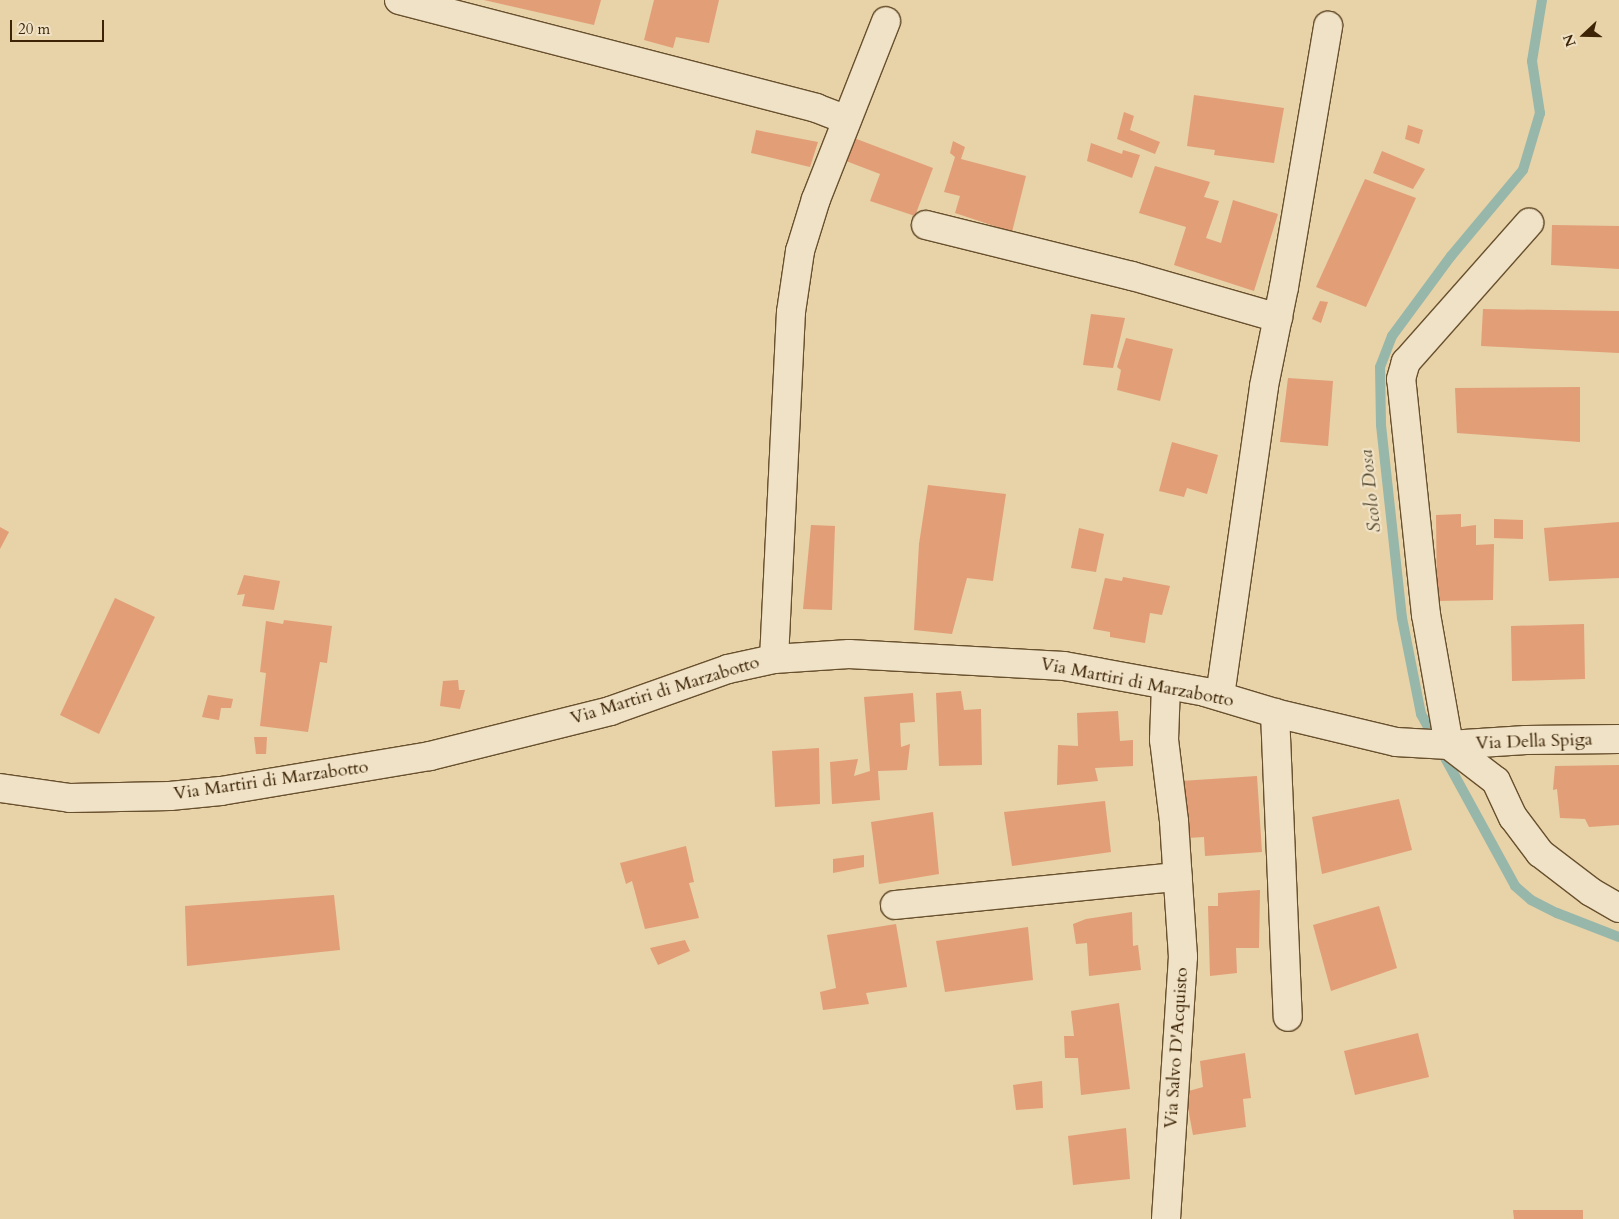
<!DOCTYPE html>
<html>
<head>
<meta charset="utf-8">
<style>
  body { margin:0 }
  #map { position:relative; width:1619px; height:1219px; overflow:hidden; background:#e8d2a8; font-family:Cardo,serif }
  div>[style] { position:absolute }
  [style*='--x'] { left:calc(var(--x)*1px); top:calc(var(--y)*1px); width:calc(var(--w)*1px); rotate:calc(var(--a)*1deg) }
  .stream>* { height:10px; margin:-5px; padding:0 5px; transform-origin:5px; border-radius:5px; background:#97b7aa }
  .building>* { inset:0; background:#e29e77 }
  .roads { filter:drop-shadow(1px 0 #68502e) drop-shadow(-1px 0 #68502e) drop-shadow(0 1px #68502e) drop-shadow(0 -1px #68502e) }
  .minor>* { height:28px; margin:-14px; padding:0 14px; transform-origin:14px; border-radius:14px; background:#f0e2c6 }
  span { translate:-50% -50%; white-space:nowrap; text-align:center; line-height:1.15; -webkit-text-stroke:4.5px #f0e2c6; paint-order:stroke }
  .street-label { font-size:18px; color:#3d2406 }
  .water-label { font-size:19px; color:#54492f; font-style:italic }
  .north { position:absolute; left:1559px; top:10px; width:50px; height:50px; -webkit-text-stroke:4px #f0e2c6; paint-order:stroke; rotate:249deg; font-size:14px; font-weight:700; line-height:20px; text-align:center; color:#3d2406 }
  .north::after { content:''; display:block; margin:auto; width:18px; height:22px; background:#3d2406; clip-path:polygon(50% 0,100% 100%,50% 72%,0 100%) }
  .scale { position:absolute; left:10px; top:20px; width:94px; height:22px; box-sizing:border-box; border:2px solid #3d2406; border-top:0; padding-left:6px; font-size:15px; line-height:18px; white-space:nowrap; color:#3d2406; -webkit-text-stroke:4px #f0e2c6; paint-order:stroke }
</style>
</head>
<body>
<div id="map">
  <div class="stream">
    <div style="--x:1542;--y:0;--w:62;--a:99.3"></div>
    <div style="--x:1532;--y:61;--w:53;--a:81.3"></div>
    <div style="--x:1540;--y:113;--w:59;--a:106.6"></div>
    <div style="--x:1523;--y:170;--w:112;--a:129.9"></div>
    <div style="--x:1451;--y:256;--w:99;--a:126.4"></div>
    <div style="--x:1392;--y:336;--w:33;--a:111"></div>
    <div style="--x:1380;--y:367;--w:58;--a:89"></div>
    <div style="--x:1381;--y:425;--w:194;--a:83.8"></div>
    <div style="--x:1402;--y:618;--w:98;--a:78.8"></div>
    <div style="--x:1421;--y:714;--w:196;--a:61.3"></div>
    <div style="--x:1515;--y:886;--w:21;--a:41"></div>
    <div style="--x:1531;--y:900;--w:29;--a:27"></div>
    <div style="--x:1557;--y:913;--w:66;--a:21.2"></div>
  </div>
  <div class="building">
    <div style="clip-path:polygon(484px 0,601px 0,594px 25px)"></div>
    <div style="clip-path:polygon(654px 0,719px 0,709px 43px,676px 37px,673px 48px,644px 40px)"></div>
    <div style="clip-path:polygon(1194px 95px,1284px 108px,1274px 163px,1214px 155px,1215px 150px,1187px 146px)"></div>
    <div style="clip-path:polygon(1124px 112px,1134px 116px,1130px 130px,1160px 142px,1155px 154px,1117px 139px)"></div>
    <div style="clip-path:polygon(1408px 125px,1423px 130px,1419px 144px,1405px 139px)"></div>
    <div style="clip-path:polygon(756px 130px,818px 142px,810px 167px,751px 153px)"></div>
    <div style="clip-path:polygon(854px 138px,933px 168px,915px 216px,870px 201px,880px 174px,846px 161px)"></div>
    <div style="clip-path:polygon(953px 141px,965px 147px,961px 159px,1026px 176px,1012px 232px,955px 213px,960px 196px,944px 192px,955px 157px,950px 153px)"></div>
    <div style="clip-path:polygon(1091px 143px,1122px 154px,1123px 150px,1140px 155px,1132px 178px,1087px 161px)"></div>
    <div style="clip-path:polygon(1382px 151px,1425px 169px,1413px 189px,1373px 173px)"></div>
    <div style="clip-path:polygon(1155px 166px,1210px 182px,1204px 197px,1219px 201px,1206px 238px,1221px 243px,1233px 200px,1278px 214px,1254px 291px,1174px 265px,1186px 227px,1139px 213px)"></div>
    <div style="clip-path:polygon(1365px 179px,1416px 198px,1366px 307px,1316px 287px)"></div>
    <div style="clip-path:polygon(1552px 225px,1619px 226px,1619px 269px,1551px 265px)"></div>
    <div style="clip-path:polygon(1320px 301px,1328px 302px,1321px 323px,1312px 319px)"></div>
    <div style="clip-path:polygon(1483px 309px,1619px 311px,1619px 353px,1481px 346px)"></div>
    <div style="clip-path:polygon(1091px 314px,1125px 318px,1113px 368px,1083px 365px)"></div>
    <div style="clip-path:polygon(1126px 338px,1173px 349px,1160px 401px,1117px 390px,1121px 370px,1117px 367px)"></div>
    <div style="clip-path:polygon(1288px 378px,1333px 381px,1328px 446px,1280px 442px)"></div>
    <div style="clip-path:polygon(1580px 387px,1580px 442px,1457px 433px,1455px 388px)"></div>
    <div style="clip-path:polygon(1172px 442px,1218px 455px,1207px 494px,1187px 488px,1184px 497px,1159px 491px)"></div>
    <div style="clip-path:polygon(928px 485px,1006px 494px,993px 581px,967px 578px,952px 634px,914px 630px,919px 544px)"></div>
    <div style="clip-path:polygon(1461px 514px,1461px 527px,1476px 525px,1476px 545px,1494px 544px,1493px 600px,1437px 601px,1436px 515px)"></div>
    <div style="clip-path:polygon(1494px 519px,1523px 520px,1523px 539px,1494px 538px)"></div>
    <div style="clip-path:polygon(1619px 522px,1619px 578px,1549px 581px,1544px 528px)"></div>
    <div style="clip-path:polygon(811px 525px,835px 526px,832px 610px,803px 609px)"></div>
    <div style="clip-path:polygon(0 527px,9px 532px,0 549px)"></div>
    <div style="clip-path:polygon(1079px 528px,1104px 534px,1096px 572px,1071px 568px)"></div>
    <div style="clip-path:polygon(244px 575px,280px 581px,274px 610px,242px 606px,245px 594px,237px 595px)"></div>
    <div style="clip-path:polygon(1123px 577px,1170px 586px,1162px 615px,1150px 613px,1145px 643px,1110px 637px,1110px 632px,1093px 629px,1105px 578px,1122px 581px)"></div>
    <div style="clip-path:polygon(115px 598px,155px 617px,99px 734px,60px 715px)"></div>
    <div style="clip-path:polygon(284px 620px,332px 626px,327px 663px,320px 662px,308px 732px,260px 726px,266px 673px,260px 672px,266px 621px,283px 624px)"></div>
    <div style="clip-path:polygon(1584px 624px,1585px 679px,1512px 681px,1511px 626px)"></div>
    <div style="clip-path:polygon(458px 680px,459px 690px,465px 690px,460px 709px,440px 706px,443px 681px)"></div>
    <div style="clip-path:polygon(961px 691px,964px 710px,981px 709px,982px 765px,939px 766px,936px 693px)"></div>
    <div style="clip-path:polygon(913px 693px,915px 722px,900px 723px,901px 747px,910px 744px,907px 770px,878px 771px,880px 800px,832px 804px,830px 762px,858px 759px,854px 776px,870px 771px,864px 697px)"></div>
    <div style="clip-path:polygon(208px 695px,233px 699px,231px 708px,221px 708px,219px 720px,202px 717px)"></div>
    <div style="clip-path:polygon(1118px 711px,1120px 741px,1133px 740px,1133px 766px,1095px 768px,1098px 781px,1057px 785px,1058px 745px,1078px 746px,1077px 713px)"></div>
    <div style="clip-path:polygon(254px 737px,267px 737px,266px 754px,256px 754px)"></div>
    <div style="clip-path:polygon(819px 748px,820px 804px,775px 807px,772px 751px)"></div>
    <div style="clip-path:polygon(1619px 765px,1619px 825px,1589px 827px,1585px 819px,1560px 818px,1557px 789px,1553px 790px,1555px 766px)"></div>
    <div style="clip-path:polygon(1257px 776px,1262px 852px,1205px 856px,1204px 837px,1187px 838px,1181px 781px)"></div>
    <div style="clip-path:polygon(1399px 799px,1412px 850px,1322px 874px,1312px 817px)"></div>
    <div style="clip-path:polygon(1105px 801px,1111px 852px,1012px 866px,1004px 812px)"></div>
    <div style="clip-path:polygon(933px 812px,939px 874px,879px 884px,871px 822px)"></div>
    <div style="clip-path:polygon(686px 846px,694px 882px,689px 883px,699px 918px,645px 929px,632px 881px,626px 884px,620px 863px)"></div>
    <div style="clip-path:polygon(864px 855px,864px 867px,833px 873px,833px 859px)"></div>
    <div style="clip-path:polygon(1260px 890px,1259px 948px,1236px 948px,1237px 973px,1210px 976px,1208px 906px,1218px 906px,1218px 893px)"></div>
    <div style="clip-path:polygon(334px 895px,340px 950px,187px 966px,185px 906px)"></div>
    <div style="clip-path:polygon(1379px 906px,1397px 968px,1331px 991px,1313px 925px)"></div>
    <div style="clip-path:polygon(1132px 912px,1133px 946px,1138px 945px,1141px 970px,1089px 976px,1087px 943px,1076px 944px,1073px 924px,1086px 919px)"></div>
    <div style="clip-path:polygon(896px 924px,907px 987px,866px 993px,869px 1004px,823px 1010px,820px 992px,836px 988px,827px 935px)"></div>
    <div style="clip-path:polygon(1028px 927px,1033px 980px,945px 992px,936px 941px)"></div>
    <div style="clip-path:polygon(685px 940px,690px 951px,658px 965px,650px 948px)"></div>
    <div style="clip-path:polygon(1119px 1003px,1130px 1089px,1081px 1095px,1078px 1058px,1065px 1058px,1064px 1036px,1074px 1036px,1071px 1011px)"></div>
    <div style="clip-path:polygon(1418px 1033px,1429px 1077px,1355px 1095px,1344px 1051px)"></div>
    <div style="clip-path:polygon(1245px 1053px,1251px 1098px,1243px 1099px,1246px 1127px,1193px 1135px,1185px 1092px,1203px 1087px,1200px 1061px)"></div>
    <div style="clip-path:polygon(1042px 1081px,1043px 1108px,1016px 1110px,1013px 1085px)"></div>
    <div style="clip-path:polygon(1126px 1128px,1130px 1179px,1073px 1185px,1068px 1136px)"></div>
    <div style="clip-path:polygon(1513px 1210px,1583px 1210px,1583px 1219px,1514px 1219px)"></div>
  </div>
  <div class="roads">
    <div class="minor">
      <div style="--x:399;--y:0;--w:431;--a:14.5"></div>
      <div style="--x:816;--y:108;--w:33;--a:21"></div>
      <div style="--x:926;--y:225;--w:212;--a:13.9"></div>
      <div style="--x:1132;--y:276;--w:152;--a:16"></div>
      <div style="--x:774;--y:659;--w:347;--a:-87.2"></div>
      <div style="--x:791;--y:312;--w:62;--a:-81.6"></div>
      <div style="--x:800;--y:251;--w:54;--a:-72.9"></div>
      <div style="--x:816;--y:199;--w:191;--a:-68.5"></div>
      <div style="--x:1220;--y:696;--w:313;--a:-81.9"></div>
      <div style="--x:1264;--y:386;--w:101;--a:-78.6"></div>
      <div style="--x:1284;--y:287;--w:265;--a:-80.4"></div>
      <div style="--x:1275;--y:713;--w:304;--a:87.6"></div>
      <div style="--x:1449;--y:745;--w:132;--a:-100"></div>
      <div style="--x:1426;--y:615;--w:237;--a:-96"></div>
      <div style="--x:1401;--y:379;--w:18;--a:-74"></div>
      <div style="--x:1406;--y:362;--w:186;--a:-48.5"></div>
      <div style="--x:1449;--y:745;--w:59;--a:37.5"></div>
      <div style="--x:1496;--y:781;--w:40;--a:65"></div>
      <div style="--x:1513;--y:817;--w:45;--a:53.1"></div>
      <div style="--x:1540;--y:853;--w:64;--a:37.4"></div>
      <div style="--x:1591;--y:892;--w:32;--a:30"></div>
      <div style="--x:0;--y:788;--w:71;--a:8.1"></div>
      <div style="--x:70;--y:798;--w:100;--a:-1.1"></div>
      <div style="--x:170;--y:796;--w:51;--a:-5.6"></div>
      <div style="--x:221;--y:791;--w:212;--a:-9.5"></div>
      <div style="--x:430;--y:756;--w:186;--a:-14"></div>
      <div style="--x:610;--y:711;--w:125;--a:-19.6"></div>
      <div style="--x:728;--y:669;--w:47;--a:-12.3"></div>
      <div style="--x:774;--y:659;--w:75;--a:-3.8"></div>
      <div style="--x:849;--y:654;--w:215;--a:3.2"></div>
      <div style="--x:1064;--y:666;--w:143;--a:10.4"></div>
      <div style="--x:1205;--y:692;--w:73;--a:16.7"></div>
      <div style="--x:1275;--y:713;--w:124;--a:13.5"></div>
      <div style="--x:1396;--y:742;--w:53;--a:3.2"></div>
      <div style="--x:1449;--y:745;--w:77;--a:-3.7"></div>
      <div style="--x:1526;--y:740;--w:93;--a:-0.6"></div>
      <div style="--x:895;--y:905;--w:284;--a:-5.7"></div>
      <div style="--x:1166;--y:1219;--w:263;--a:-86.3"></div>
      <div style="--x:1183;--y:957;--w:136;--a:-93.8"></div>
      <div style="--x:1174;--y:821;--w:82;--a:-97"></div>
      <div style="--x:1164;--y:740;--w:55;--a:-87.9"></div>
    </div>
  </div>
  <div class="street-label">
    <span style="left:1137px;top:683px;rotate:11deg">Via Martiri di Marzabotto</span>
    <span style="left:665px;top:691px;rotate:-17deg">Via Martiri di Marzabotto</span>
    <span style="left:1534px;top:742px;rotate:-2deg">Via Della Spiga</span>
    <span style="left:271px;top:781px;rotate:-8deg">Via Martiri di Marzabotto</span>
    <span style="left:1177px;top:1048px;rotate:-86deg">Via Salvo D'Acquisto</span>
  </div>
  <div class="water-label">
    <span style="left:1371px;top:491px;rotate:-96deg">Scolo Dosa</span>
  </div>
  <div class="north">N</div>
  <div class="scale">20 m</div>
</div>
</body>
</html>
